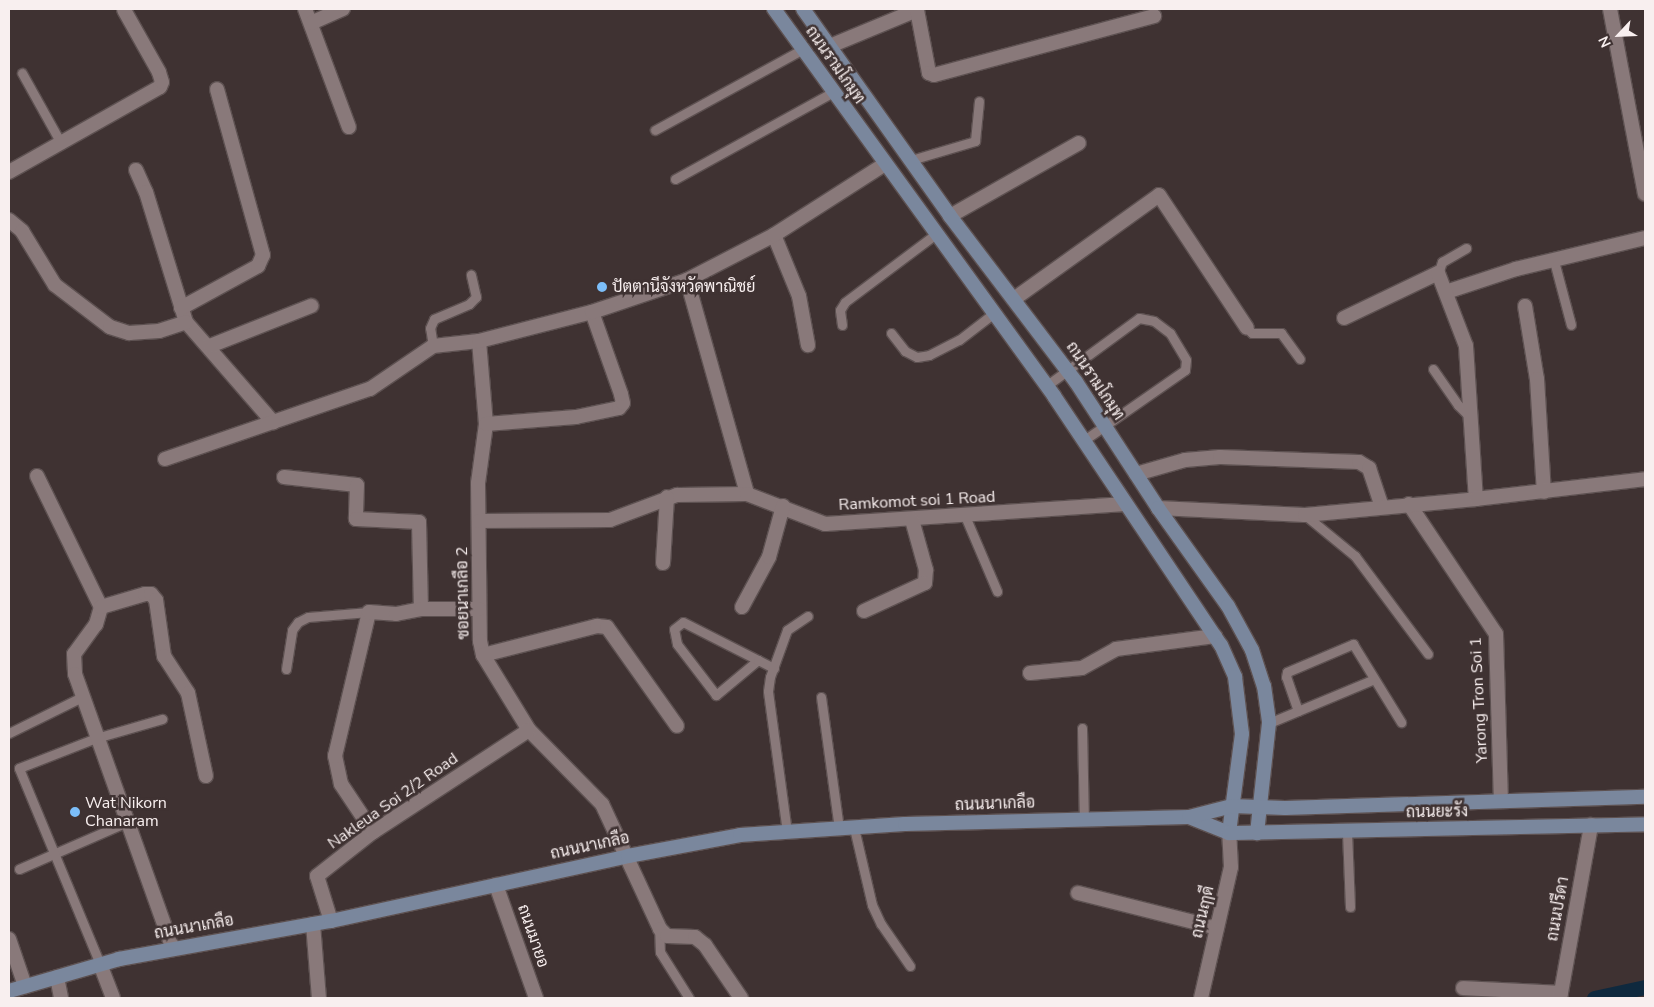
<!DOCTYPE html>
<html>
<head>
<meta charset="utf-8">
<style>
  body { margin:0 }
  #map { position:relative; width:1654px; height:1007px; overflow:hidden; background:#3f3232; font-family:"Nunito Sans",Sarabun,sans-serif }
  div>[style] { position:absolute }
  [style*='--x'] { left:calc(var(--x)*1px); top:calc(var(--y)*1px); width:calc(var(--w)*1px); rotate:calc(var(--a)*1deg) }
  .canal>* { height:15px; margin:-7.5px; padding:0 7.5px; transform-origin:7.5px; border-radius:7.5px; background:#0f293e }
  .roads { filter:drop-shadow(1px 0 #5d5151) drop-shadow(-1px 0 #5d5151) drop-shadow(0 1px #5d5151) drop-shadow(0 -1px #5d5151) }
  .service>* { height:9px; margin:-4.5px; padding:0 4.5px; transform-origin:4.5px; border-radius:4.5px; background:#89797a }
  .minor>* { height:14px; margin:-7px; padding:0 7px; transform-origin:7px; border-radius:7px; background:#89797a }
  .tertiary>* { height:14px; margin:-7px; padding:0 7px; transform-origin:7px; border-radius:7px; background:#89797a }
  .secondary>* { height:14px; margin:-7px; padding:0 7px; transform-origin:7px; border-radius:7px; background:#7a879d }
  .dots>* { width:14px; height:14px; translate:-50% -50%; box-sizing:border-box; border:2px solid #3f3232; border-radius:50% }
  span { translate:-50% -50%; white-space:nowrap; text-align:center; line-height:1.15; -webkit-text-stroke:5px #3f3232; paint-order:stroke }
  .street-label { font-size:16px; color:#f8efef }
  .poi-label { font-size:16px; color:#f8efef }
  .left { translate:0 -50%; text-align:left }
  .frame { position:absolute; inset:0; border:10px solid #f8efef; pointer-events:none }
  .north { position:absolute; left:1594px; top:10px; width:50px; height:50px; -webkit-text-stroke:4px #3f3232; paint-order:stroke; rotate:245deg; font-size:14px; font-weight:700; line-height:20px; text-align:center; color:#f8efef }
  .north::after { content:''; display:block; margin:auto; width:18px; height:22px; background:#f8efef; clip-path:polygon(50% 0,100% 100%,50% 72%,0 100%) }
</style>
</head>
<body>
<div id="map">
  <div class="canal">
    <div style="--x:1594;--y:998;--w:52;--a:-12.2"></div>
  </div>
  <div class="roads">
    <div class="service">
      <div style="--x:22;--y:73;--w:80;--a:60.9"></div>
      <div style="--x:655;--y:130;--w:169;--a:-28.7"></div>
      <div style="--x:911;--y:160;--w:67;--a:-16.5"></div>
      <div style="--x:975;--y:141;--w:40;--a:-84.3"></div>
      <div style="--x:675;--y:179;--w:180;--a:-28.8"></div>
      <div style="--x:1554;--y:261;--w:66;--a:75.1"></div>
      <div style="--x:1438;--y:274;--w:13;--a:-72"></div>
      <div style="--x:1442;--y:262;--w:28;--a:-30"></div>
      <div style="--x:842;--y:325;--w:15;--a:-98"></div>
      <div style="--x:840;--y:310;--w:9;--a:-58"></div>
      <div style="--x:845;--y:302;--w:114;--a:-36.8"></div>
      <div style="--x:1247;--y:328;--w:7;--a:45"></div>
      <div style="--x:1252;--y:333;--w:29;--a:0"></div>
      <div style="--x:1281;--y:333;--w:32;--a:54"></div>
      <div style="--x:891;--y:333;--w:23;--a:52"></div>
      <div style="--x:905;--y:351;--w:13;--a:27"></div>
      <div style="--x:917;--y:357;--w:12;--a:-9"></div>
      <div style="--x:929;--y:355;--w:34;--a:-27"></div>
      <div style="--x:959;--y:340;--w:44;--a:-37.6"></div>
      <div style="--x:433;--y:346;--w:18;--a:-99"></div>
      <div style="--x:430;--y:328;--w:10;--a:-66"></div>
      <div style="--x:434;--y:319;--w:38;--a:-23"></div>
      <div style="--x:469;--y:304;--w:10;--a:-45"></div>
      <div style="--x:476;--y:297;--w:23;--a:-103"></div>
      <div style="--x:1433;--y:369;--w:44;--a:55.2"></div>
      <div style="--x:1458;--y:405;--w:17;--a:45"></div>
      <div style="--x:1046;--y:386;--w:115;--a:-36.2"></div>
      <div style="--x:1139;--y:318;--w:15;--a:11"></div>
      <div style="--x:1154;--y:321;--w:20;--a:37"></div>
      <div style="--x:1170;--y:333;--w:31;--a:59"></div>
      <div style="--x:1186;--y:360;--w:10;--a:96"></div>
      <div style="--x:1185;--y:370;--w:124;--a:145.2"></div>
      <div style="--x:1305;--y:515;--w:65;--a:39.4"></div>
      <div style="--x:1355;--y:556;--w:122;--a:53.3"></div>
      <div style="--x:965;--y:516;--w:82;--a:66.9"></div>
      <div style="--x:758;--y:660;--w:55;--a:140.2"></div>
      <div style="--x:716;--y:695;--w:64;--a:-127.4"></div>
      <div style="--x:677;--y:644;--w:15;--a:-101"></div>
      <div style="--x:674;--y:629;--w:11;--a:-38"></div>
      <div style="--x:683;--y:622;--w:84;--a:26.9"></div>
      <div style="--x:758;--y:660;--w:18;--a:27"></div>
      <div style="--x:286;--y:669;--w:39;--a:-81"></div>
      <div style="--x:292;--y:630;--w:10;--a:-53"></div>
      <div style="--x:298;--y:622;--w:11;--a:-27"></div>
      <div style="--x:308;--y:617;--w:61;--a:-4.7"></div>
      <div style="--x:821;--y:697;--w:133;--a:82.2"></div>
      <div style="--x:1298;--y:711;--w:36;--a:-109"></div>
      <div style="--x:1286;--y:677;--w:5;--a:-79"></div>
      <div style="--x:1287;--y:672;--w:72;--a:-23"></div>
      <div style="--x:1353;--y:644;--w:92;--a:58.4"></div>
      <div style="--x:1269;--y:723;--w:112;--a:-22.7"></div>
      <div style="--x:1082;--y:728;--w:92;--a:88.8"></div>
      <div style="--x:9;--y:733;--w:81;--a:-26.3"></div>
      <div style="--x:854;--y:828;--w:79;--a:76.8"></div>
      <div style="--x:872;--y:905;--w:21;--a:65"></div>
      <div style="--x:881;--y:924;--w:51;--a:55.4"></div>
      <div style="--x:787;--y:832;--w:142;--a:-97.7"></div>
      <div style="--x:768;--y:691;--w:14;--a:-82"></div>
      <div style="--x:770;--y:677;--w:50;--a:-70.1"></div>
      <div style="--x:787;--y:630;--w:25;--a:-34"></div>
      <div style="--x:1347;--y:832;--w:75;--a:87.7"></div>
      <div style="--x:19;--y:869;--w:118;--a:-23.5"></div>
      <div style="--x:659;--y:925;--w:27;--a:88"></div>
      <div style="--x:660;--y:952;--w:54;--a:57.8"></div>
      <div style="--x:100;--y:964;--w:212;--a:-112.5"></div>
      <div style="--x:19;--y:768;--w:83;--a:-21.3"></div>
      <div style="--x:96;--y:738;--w:69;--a:-16.1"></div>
    </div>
    <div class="minor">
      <div style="--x:305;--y:9;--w:126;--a:69.6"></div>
      <div style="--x:1610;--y:9;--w:188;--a:79.3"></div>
      <div style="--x:311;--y:23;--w:35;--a:-24"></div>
      <div style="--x:830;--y:46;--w:94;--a:-22.5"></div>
      <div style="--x:917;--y:10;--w:64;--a:79.2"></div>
      <div style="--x:929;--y:73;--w:5;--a:22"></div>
      <div style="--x:934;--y:75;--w:228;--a:-15"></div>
      <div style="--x:136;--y:170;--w:24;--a:66"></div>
      <div style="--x:146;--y:192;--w:136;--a:72.9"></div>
      <div style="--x:186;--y:322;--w:133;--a:49"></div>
      <div style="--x:9;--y:172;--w:173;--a:-29.4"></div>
      <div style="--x:160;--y:87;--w:5;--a:-68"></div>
      <div style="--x:162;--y:82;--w:10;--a:-107"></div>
      <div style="--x:159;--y:72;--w:71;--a:-119.4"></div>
      <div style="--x:950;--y:216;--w:148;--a:-29.5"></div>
      <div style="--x:9;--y:220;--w:17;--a:40"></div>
      <div style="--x:22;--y:231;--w:63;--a:58.6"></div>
      <div style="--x:55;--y:285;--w:69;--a:37.4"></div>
      <div style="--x:110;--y:327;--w:20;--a:18"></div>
      <div style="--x:129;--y:333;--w:30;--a:-4"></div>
      <div style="--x:159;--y:331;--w:28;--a:-18"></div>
      <div style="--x:774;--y:235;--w:66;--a:67.7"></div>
      <div style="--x:799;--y:296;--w:50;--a:79.6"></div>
      <div style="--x:687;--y:280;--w:222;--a:74.3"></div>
      <div style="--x:1446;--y:292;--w:74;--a:-18.2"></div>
      <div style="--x:1516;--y:269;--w:133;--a:-13.5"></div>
      <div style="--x:1014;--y:299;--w:178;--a:-35.6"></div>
      <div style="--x:1159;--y:195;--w:159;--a:56.5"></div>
      <div style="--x:1525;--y:306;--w:74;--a:80.7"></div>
      <div style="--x:1537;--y:379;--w:113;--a:86.5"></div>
      <div style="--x:181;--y:308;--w:88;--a:-28.6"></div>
      <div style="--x:258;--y:266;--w:12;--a:-66"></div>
      <div style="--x:263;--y:255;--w:172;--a:-105.5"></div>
      <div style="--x:1344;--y:318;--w:104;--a:-25.6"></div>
      <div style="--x:1438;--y:273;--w:78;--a:69"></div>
      <div style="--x:1466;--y:346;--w:153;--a:86.3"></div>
      <div style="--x:479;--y:341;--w:83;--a:85.2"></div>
      <div style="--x:486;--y:424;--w:60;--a:97.7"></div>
      <div style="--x:478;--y:483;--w:158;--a:89.3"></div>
      <div style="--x:480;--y:641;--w:14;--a:78"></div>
      <div style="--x:483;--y:655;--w:88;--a:58.5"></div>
      <div style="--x:529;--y:730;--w:104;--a:45.4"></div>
      <div style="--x:602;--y:804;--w:138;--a:65.1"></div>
      <div style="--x:660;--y:929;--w:10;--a:45"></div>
      <div style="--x:667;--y:936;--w:28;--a:2"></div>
      <div style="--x:695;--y:937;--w:13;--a:39"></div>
      <div style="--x:705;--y:945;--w:64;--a:55.8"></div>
      <div style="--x:210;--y:346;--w:109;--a:-21.6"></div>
      <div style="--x:486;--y:424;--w:90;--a:-4.4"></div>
      <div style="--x:576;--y:417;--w:44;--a:-11.8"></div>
      <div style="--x:619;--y:408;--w:6;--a:-51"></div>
      <div style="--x:623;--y:403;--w:9;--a:-103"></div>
      <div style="--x:621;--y:394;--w:87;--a:-109.5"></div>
      <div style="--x:165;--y:459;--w:217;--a:-18.9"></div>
      <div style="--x:370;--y:389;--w:76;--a:-34.3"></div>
      <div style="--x:433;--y:346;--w:46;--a:-6.2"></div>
      <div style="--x:479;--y:341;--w:117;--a:-14.4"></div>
      <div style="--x:592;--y:312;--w:100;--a:-18.6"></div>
      <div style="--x:687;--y:280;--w:98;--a:-27.3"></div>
      <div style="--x:774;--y:235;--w:132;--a:-32.6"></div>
      <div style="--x:1136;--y:474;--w:51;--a:-15.9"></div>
      <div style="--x:1185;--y:460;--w:35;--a:-5"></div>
      <div style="--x:1220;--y:457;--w:139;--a:2.1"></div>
      <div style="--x:1359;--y:462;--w:12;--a:31"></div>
      <div style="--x:1369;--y:468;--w:41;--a:71.6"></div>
      <div style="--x:37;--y:476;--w:146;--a:64"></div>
      <div style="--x:101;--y:607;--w:18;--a:106"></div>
      <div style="--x:96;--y:624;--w:37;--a:126"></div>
      <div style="--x:74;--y:654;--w:20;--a:87"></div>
      <div style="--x:75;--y:674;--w:292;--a:70.4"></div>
      <div style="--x:284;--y:477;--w:73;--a:6.3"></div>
      <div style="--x:357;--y:485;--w:34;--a:92"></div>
      <div style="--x:356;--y:519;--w:63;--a:2.7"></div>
      <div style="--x:419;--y:522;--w:87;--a:88.7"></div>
      <div style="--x:1409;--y:504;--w:156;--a:56.2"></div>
      <div style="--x:1496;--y:634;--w:166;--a:88.3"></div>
      <div style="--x:1158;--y:508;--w:147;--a:2.7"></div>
      <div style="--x:1305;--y:515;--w:172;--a:-5.3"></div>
      <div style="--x:1476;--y:499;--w:170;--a:-6.7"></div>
      <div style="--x:479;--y:521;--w:131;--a:-0.4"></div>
      <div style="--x:610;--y:520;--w:72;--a:-20.5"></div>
      <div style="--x:677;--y:495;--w:70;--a:-0.8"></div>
      <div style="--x:747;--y:494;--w:84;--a:21"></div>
      <div style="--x:825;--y:524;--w:301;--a:-3.8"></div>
      <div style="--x:663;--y:563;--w:66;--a:-86.5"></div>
      <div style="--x:101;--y:607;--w:46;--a:-16.5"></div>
      <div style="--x:145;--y:594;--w:6;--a:0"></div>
      <div style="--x:151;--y:594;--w:8;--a:50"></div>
      <div style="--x:156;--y:600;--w:57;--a:81.9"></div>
      <div style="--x:164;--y:656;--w:44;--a:57"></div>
      <div style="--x:188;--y:693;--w:85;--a:77.8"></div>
      <div style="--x:742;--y:607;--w:57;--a:-61.6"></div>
      <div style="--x:769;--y:557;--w:53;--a:-74.6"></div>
      <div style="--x:864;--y:611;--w:67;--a:-24.7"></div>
      <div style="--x:925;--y:583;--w:13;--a:-86"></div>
      <div style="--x:926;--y:570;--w:52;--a:-105.6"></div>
      <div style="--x:483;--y:655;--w:118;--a:-14.3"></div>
      <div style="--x:597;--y:626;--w:10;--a:6"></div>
      <div style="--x:607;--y:627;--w:121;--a:54.7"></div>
      <div style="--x:1030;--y:673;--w:52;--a:-5.5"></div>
      <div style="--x:1082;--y:668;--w:39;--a:-29"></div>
      <div style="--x:1116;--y:649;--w:100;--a:-7.5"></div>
      <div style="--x:373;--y:832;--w:58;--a:-123.7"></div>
      <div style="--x:341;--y:784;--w:29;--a:-102"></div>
      <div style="--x:335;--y:756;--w:148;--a:-76.7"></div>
      <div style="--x:369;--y:612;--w:27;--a:4"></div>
      <div style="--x:396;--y:614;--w:25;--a:-11"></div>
      <div style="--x:421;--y:609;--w:58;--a:0"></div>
      <div style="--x:1078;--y:893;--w:143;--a:14.1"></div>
      <div style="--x:331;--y:921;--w:47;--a:-107.3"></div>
      <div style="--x:317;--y:876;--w:71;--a:-38.2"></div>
      <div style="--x:373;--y:832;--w:186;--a:-33.2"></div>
      <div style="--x:313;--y:924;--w:74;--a:85.4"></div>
      <div style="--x:9;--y:939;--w:50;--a:71.2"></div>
      <div style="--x:100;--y:964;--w:36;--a:69"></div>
      <div style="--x:57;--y:977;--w:21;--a:79"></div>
      <div style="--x:1463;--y:988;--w:98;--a:2.9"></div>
    </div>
    <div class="tertiary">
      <div style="--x:496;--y:885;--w:120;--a:70.5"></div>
      <div style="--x:1201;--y:998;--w:134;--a:-77.1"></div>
      <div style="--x:1231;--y:867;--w:34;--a:-93"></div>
      <div style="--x:1560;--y:998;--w:176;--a:-79.8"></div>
    </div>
    <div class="secondary">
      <div style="--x:774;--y:9;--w:478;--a:54.1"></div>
      <div style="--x:1054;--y:396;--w:300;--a:56.2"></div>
      <div style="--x:1221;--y:645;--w:35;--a:66"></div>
      <div style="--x:1235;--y:677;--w:57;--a:83"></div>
      <div style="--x:1242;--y:734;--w:100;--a:97.5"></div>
      <div style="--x:803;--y:9;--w:254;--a:54.6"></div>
      <div style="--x:950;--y:216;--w:208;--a:52.8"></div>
      <div style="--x:1076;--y:382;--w:150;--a:56.9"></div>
      <div style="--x:1158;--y:508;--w:120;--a:54.5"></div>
      <div style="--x:1228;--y:606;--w:50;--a:61.4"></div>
      <div style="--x:1252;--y:650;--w:38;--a:72"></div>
      <div style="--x:1264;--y:686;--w:37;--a:82"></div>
      <div style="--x:1269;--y:723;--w:111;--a:96.2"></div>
      <div style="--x:1189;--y:817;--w:43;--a:21.8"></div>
      <div style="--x:1229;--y:833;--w:416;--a:-1.2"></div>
      <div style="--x:9;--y:991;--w:115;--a:-16.2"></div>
      <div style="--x:119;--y:959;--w:215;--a:-10.2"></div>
      <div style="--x:331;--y:921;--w:304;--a:-12.3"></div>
      <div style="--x:628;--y:856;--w:114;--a:-10.6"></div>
      <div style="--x:740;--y:835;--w:165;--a:-3.8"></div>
      <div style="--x:905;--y:824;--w:284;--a:-1.4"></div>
      <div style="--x:1189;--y:817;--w:44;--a:-14.3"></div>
      <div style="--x:1232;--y:806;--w:53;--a:2.2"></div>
      <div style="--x:1285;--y:808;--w:360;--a:-1.8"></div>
    </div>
  </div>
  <div class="dots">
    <div style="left:602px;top:287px;background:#7cbef9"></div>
    <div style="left:75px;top:812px;background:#7cbef9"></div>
  </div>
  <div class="street-label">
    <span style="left:835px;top:65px;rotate:55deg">ถนนรามโกมุท</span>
    <span style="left:1095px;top:381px;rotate:56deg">ถนนรามโกมุท</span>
    <span style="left:917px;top:501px;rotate:-3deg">Ramkomot soi 1 Road</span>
    <span style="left:463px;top:593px;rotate:-91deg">ซอยนาเกลือ 2</span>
    <span style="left:1479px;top:700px;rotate:-93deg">Yarong Tron Soi 1</span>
    <span style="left:393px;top:801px;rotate:-35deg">Nakleua Soi 2/2 Road</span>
    <span style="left:995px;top:804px;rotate:-2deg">ถนนนาเกลือ</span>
    <span style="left:1437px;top:812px;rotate:-1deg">ถนนยะรัง</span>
    <span style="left:590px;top:846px;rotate:-12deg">ถนนนาเกลือ</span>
    <span style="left:1558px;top:909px;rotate:-80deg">ถนนปรีดา</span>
    <span style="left:1203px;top:912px;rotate:-77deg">ถนนฤๅดี</span>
    <span style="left:194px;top:927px;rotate:-10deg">ถนนนาเกลือ</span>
    <span style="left:533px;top:936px;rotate:71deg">ถนนมายอ</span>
  </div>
  <div class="poi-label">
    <span class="left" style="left:612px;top:287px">ปัตตานีจังหวัดพาณิชย์</span>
    <span class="left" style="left:85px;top:812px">Wat Nikorn<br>Chanaram</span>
  </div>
  <div class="frame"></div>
  <div class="north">N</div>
</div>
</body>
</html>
